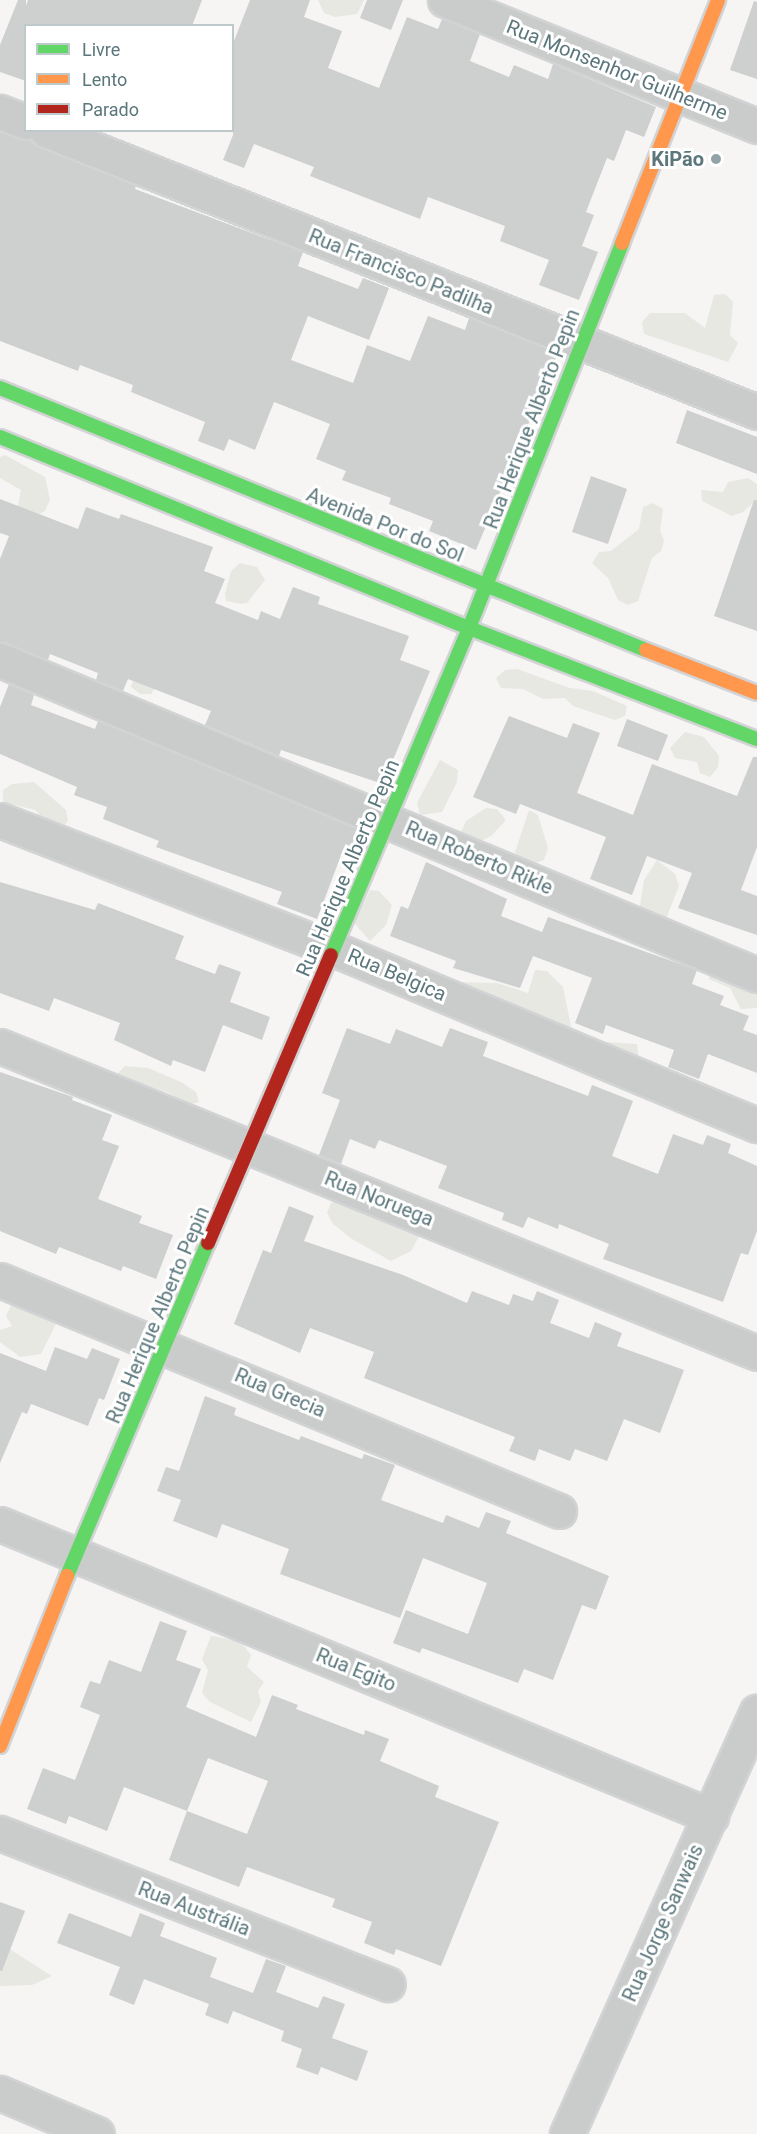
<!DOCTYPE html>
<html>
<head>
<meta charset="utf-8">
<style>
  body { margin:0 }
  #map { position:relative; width:757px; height:2134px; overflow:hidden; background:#f6f5f4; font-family:Roboto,sans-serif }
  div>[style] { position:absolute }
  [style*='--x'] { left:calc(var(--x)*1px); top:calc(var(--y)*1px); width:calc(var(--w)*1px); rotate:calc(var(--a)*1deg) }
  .green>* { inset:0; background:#e6e8e1 }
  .building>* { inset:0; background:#cdd0cf }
  .roads { filter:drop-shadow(2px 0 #d2d3d4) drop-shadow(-2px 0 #d2d3d4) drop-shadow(0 2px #d2d3d4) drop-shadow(0 -2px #d2d3d4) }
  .street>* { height:33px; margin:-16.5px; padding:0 16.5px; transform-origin:16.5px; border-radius:16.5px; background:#cacccc }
  .fast>* { height:14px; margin:-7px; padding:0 7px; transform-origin:7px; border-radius:7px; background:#63d668 }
  .slow>* { height:14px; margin:-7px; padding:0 7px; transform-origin:7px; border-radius:7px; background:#ff974d }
  .jam>* { height:14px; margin:-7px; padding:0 7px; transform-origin:7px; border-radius:7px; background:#b3261e }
  .dots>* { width:16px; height:16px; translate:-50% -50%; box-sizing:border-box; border:3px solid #fff; border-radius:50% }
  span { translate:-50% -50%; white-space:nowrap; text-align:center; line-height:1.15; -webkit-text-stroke:6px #fff; paint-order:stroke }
  .street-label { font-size:20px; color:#5b777c }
  .poi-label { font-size:20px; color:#5b777c; font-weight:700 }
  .right { translate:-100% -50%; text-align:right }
  .legend { position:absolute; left:24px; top:24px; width:210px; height:108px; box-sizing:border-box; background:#fff; border:2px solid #bdc9cb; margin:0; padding:8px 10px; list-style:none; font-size:18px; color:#5b777c }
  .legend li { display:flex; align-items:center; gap:12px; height:30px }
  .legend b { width:30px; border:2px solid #bdc9cb }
</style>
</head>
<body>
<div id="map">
  <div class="green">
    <div style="clip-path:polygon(318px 0,364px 0,357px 14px,335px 17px,324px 13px)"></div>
    <div style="clip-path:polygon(725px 294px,733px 302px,730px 335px,738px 343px,728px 362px,644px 334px,642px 322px,650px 313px,685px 313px,705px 328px,714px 295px)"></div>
    <div style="clip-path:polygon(5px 455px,45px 477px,50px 500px,45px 511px,39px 514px,22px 511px,18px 506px,21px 490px,0 478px,0 457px)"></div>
    <div style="clip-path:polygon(748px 478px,757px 484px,757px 499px,743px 512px,732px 516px,702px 501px,701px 490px,723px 492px,728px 482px)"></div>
    <div style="clip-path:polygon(653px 503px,663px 509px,660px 531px,664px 541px,661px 551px,652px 558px,638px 601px,628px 605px,618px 600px,608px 578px,592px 563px,599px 552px,611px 551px,639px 529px,643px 507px)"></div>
    <div style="clip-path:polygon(240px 563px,257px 567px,265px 580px,247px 603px,241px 604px,226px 601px,225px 594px,231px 571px)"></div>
    <div style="clip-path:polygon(517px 669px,570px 688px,593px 691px,627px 706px,625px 716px,615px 720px,573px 706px,565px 698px,543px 699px,523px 689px,501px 688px,496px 678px,505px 670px)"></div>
    <div style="clip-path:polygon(136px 671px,158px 684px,151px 694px,140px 694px,131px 687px)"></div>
    <div style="clip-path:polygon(685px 732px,704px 737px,719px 756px,718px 767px,710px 777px,700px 773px,697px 762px,675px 758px,670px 748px)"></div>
    <div style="clip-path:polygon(440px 760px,458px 770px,457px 782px,442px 812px,420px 815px,417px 803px)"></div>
    <div style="clip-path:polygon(34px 782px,66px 810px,68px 821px,61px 829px,49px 827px,35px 810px,3px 802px,3px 790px,12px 784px)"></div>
    <div style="clip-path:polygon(486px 808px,497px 809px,506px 820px,491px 836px,481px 841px,469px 840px,461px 832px,466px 821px)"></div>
    <div style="clip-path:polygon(529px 810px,538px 815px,548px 848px,544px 860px,533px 864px,522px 861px,515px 852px)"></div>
    <div style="clip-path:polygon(657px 860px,675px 874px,679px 886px,666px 919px,639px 912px,644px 880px)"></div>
    <div style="clip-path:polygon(370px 890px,379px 891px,392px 905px,386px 925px,370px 941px,354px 923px)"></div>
    <div style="clip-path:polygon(711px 968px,757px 980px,757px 1008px,741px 1009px,730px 988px,709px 979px)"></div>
    <div style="clip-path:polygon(535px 970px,547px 971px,563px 987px,572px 1031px,604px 1042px,637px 1044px,639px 1060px,451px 982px,497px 983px,528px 993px)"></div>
    <div style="clip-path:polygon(125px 1066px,148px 1068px,181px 1082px,196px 1092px,199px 1102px,188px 1105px,169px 1093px,126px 1080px,117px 1074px)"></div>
    <div style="clip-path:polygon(342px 1197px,422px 1231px,411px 1251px,391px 1261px,352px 1239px,333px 1224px,327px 1213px,331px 1203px)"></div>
    <div style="clip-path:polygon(11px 1305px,43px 1314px,56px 1324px,41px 1354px,20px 1357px,0 1342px,0 1330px,12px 1326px,6px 1316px)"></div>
    <div style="clip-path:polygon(211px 1636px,234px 1640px,245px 1647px,251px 1655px,247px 1667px,264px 1682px,258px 1691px,261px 1702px,251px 1722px,210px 1702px,202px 1693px,208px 1670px,202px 1659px)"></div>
    <div style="clip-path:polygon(0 1943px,52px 1976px,32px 1985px,0 1986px)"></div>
  </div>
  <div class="building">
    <div style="clip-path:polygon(18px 0,26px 0,26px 6px,28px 0,202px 0,192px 26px,26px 26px,26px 81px,0 72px,0 45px)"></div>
    <div style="clip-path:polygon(250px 0,310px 0,304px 17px,342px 31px,328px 68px,379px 88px,407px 17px,438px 29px,442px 19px,480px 34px,470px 61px,509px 77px,514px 65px,548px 79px,553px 64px,656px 107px,644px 137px,626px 130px,614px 161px,607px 158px,586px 212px,594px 215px,582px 246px,598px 252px,579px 300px,539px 285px,549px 260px,500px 241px,505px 226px,428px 197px,420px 219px,310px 176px,314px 167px,254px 144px,244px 168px,223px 160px,233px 135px,232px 46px)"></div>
    <div style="clip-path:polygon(367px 0,403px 0,391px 30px,360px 18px)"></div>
    <div style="clip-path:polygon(754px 1px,757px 2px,757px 79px,730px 70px)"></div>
    <div style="clip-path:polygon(0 132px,30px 140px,39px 147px,136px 186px,135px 189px,303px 252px,298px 266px,358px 289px,363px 278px,389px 288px,369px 340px,308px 316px,291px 360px,353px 383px,367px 345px,410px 361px,428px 316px,465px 330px,469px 318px,558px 353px,476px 550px,429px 531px,433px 521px,389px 504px,391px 498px,342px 480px,346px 471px,316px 459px,330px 424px,274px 402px,255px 450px,229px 439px,224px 451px,198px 441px,205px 422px,131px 392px,133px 385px,80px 365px,78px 371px,0 341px)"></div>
    <div style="clip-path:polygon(687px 410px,757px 437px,757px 474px,676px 443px)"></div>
    <div style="clip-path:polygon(591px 476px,627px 489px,608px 544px,572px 532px)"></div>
    <div style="clip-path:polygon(0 499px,78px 529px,86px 507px,119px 519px,121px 514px,213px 547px,204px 571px,225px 579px,215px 603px,258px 620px,261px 611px,280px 619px,293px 587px,320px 597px,318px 604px,409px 636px,400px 660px,430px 671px,383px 784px,281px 750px,279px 756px,205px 725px,211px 711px,128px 679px,123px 691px,96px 680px,98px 673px,50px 654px,48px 660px,0 642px,0 559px,9px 536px,0 533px)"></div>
    <div style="clip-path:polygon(754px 500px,757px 500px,757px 631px,714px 616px)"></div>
    <div style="clip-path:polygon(9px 684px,34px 695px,31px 705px,95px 729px,98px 721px,359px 830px,350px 853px,343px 850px,317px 919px,277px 904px,282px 892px,156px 847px,159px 841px,103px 819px,107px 807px,74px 795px,77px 787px,0 754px,0 707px)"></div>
    <div style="clip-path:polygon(509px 716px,567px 738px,573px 723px,600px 733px,577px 793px,633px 815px,652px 764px,737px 796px,753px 757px,757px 757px,757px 847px,741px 890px,757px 896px,757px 935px,678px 908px,692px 873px,647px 856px,632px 895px,590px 879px,606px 837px,520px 804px,516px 814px,473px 797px)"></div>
    <div style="clip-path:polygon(627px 719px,668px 735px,658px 761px,617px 746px)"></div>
    <div style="clip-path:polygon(426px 862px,507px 899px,501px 916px,542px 932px,548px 917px,697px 970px,692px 984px,724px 996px,720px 1005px,749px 1016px,743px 1030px,757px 1035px,757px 1073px,708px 1054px,699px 1079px,668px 1067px,674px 1050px,606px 1025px,603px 1034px,575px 1023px,592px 978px,533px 956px,520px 988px,453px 968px,456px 961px,390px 936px,401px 906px,408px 909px)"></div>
    <div style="clip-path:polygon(0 882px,95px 910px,98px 903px,184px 936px,175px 959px,215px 974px,219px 964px,241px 972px,230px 1002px,270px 1017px,262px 1040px,223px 1025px,205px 1072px,173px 1060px,171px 1066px,114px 1040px,120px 1023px,54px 998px,49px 1011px,0 993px)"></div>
    <div style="clip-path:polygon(347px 1028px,390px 1044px,396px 1029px,442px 1047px,450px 1028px,488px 1042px,483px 1056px,588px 1096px,592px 1085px,633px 1101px,612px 1156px,658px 1174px,673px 1134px,703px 1145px,707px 1135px,731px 1144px,728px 1153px,757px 1166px,757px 1231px,748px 1255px,741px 1253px,723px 1302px,603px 1259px,609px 1244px,559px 1224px,558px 1229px,528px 1217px,523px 1228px,502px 1220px,504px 1213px,438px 1188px,447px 1166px,379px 1140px,375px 1149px,350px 1139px,341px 1164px,319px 1155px,340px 1100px,322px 1093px)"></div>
    <div style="clip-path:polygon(0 1072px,73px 1097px,72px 1100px,112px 1115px,102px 1140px,119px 1146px,98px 1199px,142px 1216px,139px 1223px,173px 1235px,156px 1279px,123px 1266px,121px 1271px,59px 1247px,56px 1254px,0 1231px)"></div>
    <div style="clip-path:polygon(289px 1206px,314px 1216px,304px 1241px,403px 1275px,467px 1303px,472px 1291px,509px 1305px,513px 1294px,533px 1301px,537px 1291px,559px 1300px,550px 1323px,589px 1338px,595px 1322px,622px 1333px,617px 1346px,684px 1370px,660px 1433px,624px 1419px,607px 1461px,575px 1449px,570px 1461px,539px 1449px,535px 1461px,509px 1451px,515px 1437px,364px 1378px,374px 1352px,310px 1328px,300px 1353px,234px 1324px,263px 1250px,271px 1253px)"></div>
    <div style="clip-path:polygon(55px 1347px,87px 1359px,92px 1348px,120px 1359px,104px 1400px,99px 1398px,88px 1426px,31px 1404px,27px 1414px,22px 1412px,0 1463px,0 1353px,46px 1371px)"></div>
    <div style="clip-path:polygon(205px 1396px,236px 1408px,234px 1415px,299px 1440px,301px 1436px,362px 1459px,364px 1454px,395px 1465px,381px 1500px,443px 1523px,446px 1515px,479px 1528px,486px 1512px,511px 1521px,506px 1533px,609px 1576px,596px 1610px,582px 1605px,553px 1680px,524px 1669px,518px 1683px,422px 1648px,420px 1653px,393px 1643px,406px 1610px,468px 1634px,487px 1583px,423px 1558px,400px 1618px,280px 1574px,289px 1549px,222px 1524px,217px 1538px,173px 1521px,181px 1500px,157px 1491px,166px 1467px,179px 1471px)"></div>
    <div style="clip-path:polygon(evenodd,160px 1621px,187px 1631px,176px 1660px,201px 1669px,186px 1707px,256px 1737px,272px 1695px,298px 1705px,296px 1709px,364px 1735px,365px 1730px,389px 1739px,380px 1761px,439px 1786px,435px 1797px,499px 1822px,441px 1966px,396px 1949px,394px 1955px,364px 1943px,372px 1922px,332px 1907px,335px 1899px,247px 1867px,239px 1887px,169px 1860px,187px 1811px,124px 1787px,107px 1831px,69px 1816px,66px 1824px,27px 1809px,43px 1768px,75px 1780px,100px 1715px,80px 1707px,90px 1681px,100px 1684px,109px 1660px,141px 1672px,160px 1621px,208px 1758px,268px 1781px,247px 1834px,187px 1811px,208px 1758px)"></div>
    <div style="clip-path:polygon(0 1902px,25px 1911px,2px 1971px,0 1971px)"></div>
    <div style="clip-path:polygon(69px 1913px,131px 1937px,140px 1913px,165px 1923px,160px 1936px,217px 1958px,210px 1977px,253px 1993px,266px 1959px,286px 1966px,276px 1992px,318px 2008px,323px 1996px,345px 2004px,332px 2038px,368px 2051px,357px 2081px,321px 2067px,318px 2075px,296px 2067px,302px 2049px,281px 2041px,284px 2031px,233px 2011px,228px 2024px,205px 2015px,209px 2004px,144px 1979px,134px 2005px,109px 1995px,120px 1967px,57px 1943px)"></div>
  </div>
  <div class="roads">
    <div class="street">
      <div style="--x:445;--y:0;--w:336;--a:22"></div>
      <div style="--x:0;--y:112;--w:28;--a:21"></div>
      <div style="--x:46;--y:130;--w:765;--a:21.63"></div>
      <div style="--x:0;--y:660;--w:820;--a:22.59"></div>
      <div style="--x:0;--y:820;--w:360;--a:21.2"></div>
      <div style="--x:336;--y:950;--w:456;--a:22.6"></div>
      <div style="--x:0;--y:1046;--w:817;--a:22.07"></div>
      <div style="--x:0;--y:1280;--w:605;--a:22.45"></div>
      <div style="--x:0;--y:1524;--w:769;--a:22.33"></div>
      <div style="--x:0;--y:1833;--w:416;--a:21.3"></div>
      <div style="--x:0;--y:2093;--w:105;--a:22.9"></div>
      <div style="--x:567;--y:2134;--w:463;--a:-65.8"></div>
    </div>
    <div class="fast">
      <div style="--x:0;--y:388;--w:697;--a:22.08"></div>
      <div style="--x:0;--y:437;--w:506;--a:22.16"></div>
      <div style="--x:469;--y:628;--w:309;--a:21.1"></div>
      <div style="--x:331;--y:955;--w:355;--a:-67.1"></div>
      <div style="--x:469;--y:628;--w:414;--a:-68.3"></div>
      <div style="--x:67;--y:1576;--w:362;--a:-67.1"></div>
    </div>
    <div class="slow">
      <div style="--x:622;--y:243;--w:261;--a:-68.4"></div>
      <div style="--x:646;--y:650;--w:119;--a:21.2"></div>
      <div style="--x:0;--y:1746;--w:183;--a:-68.5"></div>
    </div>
    <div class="jam">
      <div style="--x:208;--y:1243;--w:313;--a:-66.9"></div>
    </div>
  </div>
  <div class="dots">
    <div style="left:716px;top:159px;background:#91a3a6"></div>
  </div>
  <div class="street-label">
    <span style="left:617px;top:70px;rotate:22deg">Rua Monsenhor Guilherme</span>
    <span style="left:401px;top:272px;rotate:22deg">Rua Francisco Padilha</span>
    <span style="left:532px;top:419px;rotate:-69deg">Rua Herique Alberto Pepin</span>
    <span style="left:385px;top:525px;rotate:22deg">Avenida Por do Sol</span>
    <span style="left:479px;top:858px;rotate:23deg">Rua Roberto Rikle</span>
    <span style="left:348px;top:868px;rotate:-67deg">Rua Herique Alberto Pepin</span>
    <span style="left:397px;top:975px;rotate:23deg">Rua Belgica</span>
    <span style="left:379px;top:1199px;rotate:22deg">Rua Noruega</span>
    <span style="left:158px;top:1315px;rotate:-67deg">Rua Herique Alberto Pepin</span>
    <span style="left:280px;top:1393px;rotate:23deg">Rua Grecia</span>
    <span style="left:356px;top:1670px;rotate:22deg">Rua Egito</span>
    <span style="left:194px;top:1909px;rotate:21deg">Rua Austrália</span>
    <span style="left:663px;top:1923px;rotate:-66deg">Rua Jorge Sanwais</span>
  </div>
  <div class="poi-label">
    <span class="right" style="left:704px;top:159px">KiPão</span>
  </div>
  <ul class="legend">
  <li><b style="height:8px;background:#63d668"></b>Livre</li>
  <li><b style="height:8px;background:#ff974d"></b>Lento</li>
  <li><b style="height:8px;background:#b3261e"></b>Parado</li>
  </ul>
</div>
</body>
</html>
